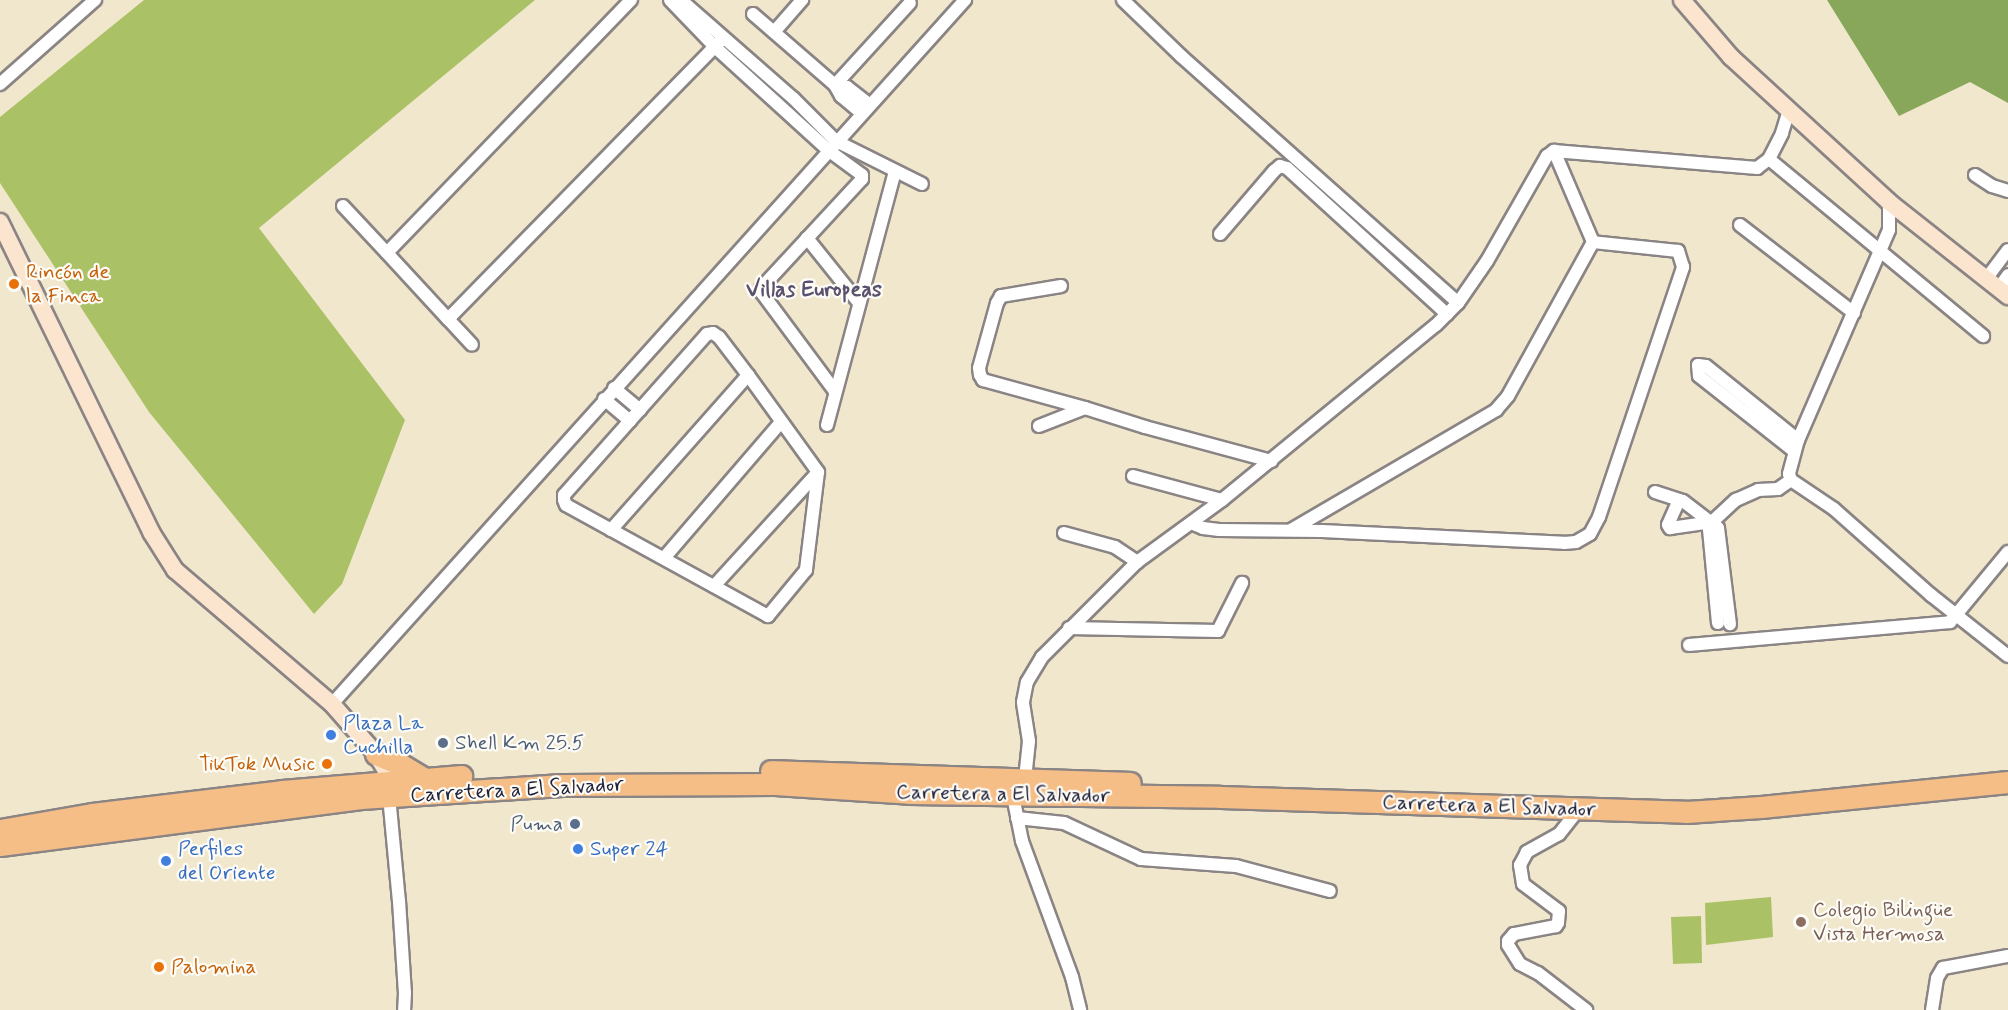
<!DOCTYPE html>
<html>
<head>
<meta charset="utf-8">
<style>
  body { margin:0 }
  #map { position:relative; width:2008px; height:1010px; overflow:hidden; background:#f1e7cd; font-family:Mynerve,sans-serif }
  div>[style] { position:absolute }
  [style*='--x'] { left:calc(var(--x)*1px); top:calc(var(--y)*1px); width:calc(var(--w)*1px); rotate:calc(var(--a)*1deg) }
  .green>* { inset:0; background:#abc166 }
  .forest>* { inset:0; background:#88a75b }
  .roads { filter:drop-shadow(2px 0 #8a8484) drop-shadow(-2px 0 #8a8484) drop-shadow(0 2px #8a8484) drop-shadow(0 -2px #8a8484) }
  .street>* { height:12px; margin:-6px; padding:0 6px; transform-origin:6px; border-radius:6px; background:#fff }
  .secondary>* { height:16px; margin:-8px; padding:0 8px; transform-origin:8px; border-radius:8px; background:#fbe5cf }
  .highway>* { height:21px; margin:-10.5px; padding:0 10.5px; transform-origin:10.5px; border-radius:10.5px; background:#f6be87 }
  .dots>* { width:16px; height:16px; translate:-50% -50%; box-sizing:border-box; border:3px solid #fdfcf7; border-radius:50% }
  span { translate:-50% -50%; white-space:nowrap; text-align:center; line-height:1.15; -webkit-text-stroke:4.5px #fdfcf7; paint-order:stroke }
  .food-label { font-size:21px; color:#c56008 }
  .left { translate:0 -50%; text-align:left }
  .right { translate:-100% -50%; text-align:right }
  .shop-label { font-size:21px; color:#366cbe }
  .service-label { font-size:21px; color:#4e5e75 }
  .street-label { font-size:21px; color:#22223b }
  .education-label { font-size:21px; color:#785e54 }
  .neighbourhood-label { font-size:22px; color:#5a516f; font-weight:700 }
</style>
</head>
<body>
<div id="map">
  <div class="green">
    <div style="clip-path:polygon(144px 0,535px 0,259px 228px,405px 420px,342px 584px,314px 614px,149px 412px,0 183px,0 117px)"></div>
    <div style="clip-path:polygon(1771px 897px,1773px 937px,1706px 945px,1705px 903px)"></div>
    <div style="clip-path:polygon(1701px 916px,1702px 963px,1673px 964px,1671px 917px)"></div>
  </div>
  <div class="forest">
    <div style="clip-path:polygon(1827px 0,2008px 0,2008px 103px,1970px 82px,1899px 116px)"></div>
  </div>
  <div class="roads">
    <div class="street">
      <div style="--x:631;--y:0;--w:351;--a:134"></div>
      <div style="--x:387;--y:253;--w:90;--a:47.3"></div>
      <div style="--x:448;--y:319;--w:393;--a:-45.6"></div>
      <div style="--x:670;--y:0;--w:65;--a:46.2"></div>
      <div style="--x:715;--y:47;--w:153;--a:42.3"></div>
      <div style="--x:828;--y:150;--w:42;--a:36.3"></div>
      <div style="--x:862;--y:175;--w:4;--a:90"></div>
      <div style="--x:862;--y:179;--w:149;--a:132.8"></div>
      <div style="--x:761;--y:288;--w:5;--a:79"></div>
      <div style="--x:762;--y:293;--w:121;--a:53.4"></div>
      <div style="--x:681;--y:0;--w:149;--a:41.2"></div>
      <div style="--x:793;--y:98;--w:61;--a:45"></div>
      <div style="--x:836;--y:141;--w:96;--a:26.6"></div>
      <div style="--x:1123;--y:0;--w:81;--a:44"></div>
      <div style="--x:1181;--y:56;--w:371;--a:41.7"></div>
      <div style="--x:753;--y:14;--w:108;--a:40.9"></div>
      <div style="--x:835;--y:85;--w:13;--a:61"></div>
      <div style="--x:841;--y:96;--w:26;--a:40"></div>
      <div style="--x:774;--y:32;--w:43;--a:-48.8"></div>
      <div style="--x:0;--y:84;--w:127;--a:-41.5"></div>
      <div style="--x:835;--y:85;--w:111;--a:-47.6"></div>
      <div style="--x:835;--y:85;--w:12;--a:9"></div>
      <div style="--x:847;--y:87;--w:28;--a:38"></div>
      <div style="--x:1554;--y:151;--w:99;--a:66.8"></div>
      <div style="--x:1769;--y:159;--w:278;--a:39.6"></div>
      <div style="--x:1975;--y:175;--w:20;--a:33"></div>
      <div style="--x:1992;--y:186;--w:17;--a:17"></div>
      <div style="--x:1889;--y:202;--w:28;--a:90"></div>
      <div style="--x:1889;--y:230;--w:229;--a:113.4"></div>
      <div style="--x:1798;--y:440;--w:35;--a:105"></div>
      <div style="--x:1789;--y:474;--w:6;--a:72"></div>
      <div style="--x:1791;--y:480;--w:52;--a:34"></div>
      <div style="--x:1834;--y:509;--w:130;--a:41.6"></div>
      <div style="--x:1931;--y:595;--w:98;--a:38.4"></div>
      <div style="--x:343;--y:206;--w:64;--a:46.9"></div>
      <div style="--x:1740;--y:225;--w:144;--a:37.7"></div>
      <div style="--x:1220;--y:234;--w:83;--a:-49.4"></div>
      <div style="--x:1274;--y:171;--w:8;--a:-40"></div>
      <div style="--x:1280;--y:166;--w:7;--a:16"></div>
      <div style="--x:1287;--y:168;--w:217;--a:42.4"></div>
      <div style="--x:807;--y:238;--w:83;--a:51.3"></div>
      <div style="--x:1986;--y:279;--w:36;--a:-53"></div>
      <div style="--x:1061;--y:286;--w:61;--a:170.5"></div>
      <div style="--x:1001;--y:296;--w:8;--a:120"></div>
      <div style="--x:997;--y:303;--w:67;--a:105.5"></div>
      <div style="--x:979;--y:368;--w:7;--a:82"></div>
      <div style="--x:980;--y:375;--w:6;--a:59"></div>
      <div style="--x:983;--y:380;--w:106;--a:15.4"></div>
      <div style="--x:1998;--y:289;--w:17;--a:-54"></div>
      <div style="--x:448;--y:319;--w:35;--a:47"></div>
      <div style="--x:713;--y:333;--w:7;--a:34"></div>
      <div style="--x:719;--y:337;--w:48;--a:52.7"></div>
      <div style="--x:748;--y:375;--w:120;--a:54.2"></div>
      <div style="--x:818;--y:472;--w:99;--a:97"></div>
      <div style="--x:806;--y:570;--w:60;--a:129.6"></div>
      <div style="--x:768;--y:616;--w:230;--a:-151.2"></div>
      <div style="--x:566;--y:505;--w:5;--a:-112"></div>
      <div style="--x:564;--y:500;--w:5;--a:-90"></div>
      <div style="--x:564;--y:495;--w:215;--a:-48.4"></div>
      <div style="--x:707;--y:334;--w:6;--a:-9"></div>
      <div style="--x:614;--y:388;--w:34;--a:40"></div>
      <div style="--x:604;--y:399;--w:34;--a:40"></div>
      <div style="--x:827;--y:425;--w:263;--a:-75"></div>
      <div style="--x:1039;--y:426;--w:49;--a:-21.4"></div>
      <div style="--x:1085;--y:408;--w:63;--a:17.6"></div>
      <div style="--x:1145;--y:427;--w:131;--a:15.1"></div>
      <div style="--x:1794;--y:451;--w:121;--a:-141.7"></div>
      <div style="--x:1699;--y:376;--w:11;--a:-95"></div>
      <div style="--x:1698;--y:365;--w:8;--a:7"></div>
      <div style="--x:1706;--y:366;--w:118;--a:38.8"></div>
      <div style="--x:1133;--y:476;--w:92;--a:15.1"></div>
      <div style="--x:1655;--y:492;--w:29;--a:18"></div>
      <div style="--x:1683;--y:501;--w:44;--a:37.6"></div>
      <div style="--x:1718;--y:528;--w:97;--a:82.9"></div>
      <div style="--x:1679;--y:500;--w:27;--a:114"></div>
      <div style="--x:1668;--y:525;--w:4;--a:56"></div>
      <div style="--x:1670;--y:528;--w:42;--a:-8.1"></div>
      <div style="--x:1191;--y:523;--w:13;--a:23"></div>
      <div style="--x:1203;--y:528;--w:16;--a:7"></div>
      <div style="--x:1219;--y:530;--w:103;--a:0.6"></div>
      <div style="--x:1322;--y:531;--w:242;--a:2.8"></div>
      <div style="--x:1564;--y:543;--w:12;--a:-5"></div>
      <div style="--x:1576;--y:542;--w:16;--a:-30"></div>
      <div style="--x:1590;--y:534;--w:19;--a:-62"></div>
      <div style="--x:1599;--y:517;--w:264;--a:-71.4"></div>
      <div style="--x:1683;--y:267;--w:17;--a:-107"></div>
      <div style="--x:1678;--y:251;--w:85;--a:-174"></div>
      <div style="--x:611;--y:530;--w:207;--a:-48.5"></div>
      <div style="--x:1291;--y:530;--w:238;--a:-30.3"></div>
      <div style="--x:1496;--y:410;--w:18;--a:-49"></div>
      <div style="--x:1508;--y:396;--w:176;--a:-61.1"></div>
      <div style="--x:1064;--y:533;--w:53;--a:15.4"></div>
      <div style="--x:1115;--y:547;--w:27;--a:34"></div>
      <div style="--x:664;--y:558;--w:179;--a:-49.3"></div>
      <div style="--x:714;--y:586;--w:154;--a:-47.6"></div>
      <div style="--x:1718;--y:623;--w:94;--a:-95.5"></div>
      <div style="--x:1709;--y:529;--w:8;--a:-67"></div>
      <div style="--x:1712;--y:522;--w:33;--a:-43"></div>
      <div style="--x:1736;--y:500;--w:24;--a:-24"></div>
      <div style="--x:1758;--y:490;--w:20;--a:-3"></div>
      <div style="--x:1778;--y:489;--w:16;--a:-35"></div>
      <div style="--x:1069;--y:628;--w:149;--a:1.2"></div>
      <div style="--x:1218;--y:631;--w:54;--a:-63.4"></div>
      <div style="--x:1689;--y:645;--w:262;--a:-5"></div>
      <div style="--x:1950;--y:622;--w:91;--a:-50.4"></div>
      <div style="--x:332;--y:704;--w:947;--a:-48.04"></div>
      <div style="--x:1025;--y:779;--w:38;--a:-84"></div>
      <div style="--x:1029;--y:741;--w:39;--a:-99"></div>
      <div style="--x:1023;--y:702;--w:20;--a:-79"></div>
      <div style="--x:1027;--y:682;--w:29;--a:-59"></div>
      <div style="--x:1042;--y:657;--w:134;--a:-45"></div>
      <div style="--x:1137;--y:562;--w:105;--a:-36.1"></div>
      <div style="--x:1222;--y:500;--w:276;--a:-39.3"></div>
      <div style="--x:1436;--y:325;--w:31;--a:-45"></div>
      <div style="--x:1458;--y:303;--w:51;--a:-55.4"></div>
      <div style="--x:1487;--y:261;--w:121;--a:-60.3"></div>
      <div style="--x:1547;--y:156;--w:9;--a:-36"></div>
      <div style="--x:1554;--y:151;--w:204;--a:4.8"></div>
      <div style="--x:1757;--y:168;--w:15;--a:-37"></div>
      <div style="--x:1769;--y:159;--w:29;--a:-63"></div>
      <div style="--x:1782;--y:133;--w:24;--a:-73"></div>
      <div style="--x:389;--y:796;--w:105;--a:84.6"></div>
      <div style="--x:399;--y:901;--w:92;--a:86.3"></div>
      <div style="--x:405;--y:993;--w:17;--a:93"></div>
      <div style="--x:1013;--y:796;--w:46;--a:78.7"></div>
      <div style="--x:1022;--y:841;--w:145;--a:69.8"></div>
      <div style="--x:1072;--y:977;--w:34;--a:76"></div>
      <div style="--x:1578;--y:810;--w:31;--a:128"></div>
      <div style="--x:1559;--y:834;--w:37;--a:151"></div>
      <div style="--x:1527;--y:852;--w:15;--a:118"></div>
      <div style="--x:1520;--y:865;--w:19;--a:81"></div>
      <div style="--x:1523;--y:884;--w:45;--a:36.9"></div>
      <div style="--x:1559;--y:911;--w:12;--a:95"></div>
      <div style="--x:1558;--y:923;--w:4;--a:124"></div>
      <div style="--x:1556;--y:926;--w:43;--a:169.2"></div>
      <div style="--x:1514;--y:934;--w:9;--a:131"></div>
      <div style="--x:1508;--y:941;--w:4;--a:90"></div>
      <div style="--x:1508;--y:945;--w:22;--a:58"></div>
      <div style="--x:1520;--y:964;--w:20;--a:27"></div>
      <div style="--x:1538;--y:973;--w:61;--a:37.6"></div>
      <div style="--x:1017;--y:818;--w:47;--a:6.1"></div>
      <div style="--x:1064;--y:823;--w:85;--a:25.1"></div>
      <div style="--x:1141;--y:859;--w:95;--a:4.2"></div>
      <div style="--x:1236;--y:866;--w:97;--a:14.9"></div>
      <div style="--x:1932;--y:1010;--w:32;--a:-81"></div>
      <div style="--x:1937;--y:978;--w:12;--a:-59"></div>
      <div style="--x:1943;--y:968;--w:66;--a:-10.5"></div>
    </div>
    <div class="secondary">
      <div style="--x:1682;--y:0;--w:75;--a:49.3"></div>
      <div style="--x:1731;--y:57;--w:214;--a:42.5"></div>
      <div style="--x:1889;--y:202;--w:152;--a:38.3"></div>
      <div style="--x:0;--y:222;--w:345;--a:64"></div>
      <div style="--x:151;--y:532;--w:45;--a:57.7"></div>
      <div style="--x:175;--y:570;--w:206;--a:40.5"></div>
      <div style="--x:332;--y:704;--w:67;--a:48.7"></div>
      <div style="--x:376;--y:754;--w:31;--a:59"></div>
    </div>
    <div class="highway">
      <div style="--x:376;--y:754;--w:26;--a:23"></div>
      <div style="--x:400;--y:764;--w:27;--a:31"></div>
      <div style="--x:771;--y:771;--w:359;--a:1.9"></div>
      <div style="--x:0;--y:830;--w:93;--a:-9.9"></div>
      <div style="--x:92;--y:814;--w:191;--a:-6.9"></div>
      <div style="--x:282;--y:791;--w:180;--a:-4.8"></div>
      <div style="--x:0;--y:845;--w:364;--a:-7.4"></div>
      <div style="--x:361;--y:798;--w:201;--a:-3.7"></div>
      <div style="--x:562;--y:785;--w:213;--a:-0.3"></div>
      <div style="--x:775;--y:784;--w:134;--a:3.8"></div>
      <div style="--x:909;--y:793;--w:311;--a:0.7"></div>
      <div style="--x:1220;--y:797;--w:466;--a:1.8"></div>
      <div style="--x:1686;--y:812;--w:75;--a:-3.8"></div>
      <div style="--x:1761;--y:807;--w:248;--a:-5.8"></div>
    </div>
  </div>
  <div class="dots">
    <div style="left:14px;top:284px;background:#e8710a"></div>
    <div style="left:331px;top:735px;background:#3f7fe0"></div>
    <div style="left:443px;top:743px;background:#5c6f8a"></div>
    <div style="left:327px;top:764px;background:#e8710a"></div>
    <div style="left:575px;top:824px;background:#5c6f8a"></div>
    <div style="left:578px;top:849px;background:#3f7fe0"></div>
    <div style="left:166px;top:861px;background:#3f7fe0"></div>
    <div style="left:1801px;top:922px;background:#8d6e63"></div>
    <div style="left:159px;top:967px;background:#e8710a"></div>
  </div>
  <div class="food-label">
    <span class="left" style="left:26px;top:284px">Rincón de<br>la Finca</span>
    <span class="right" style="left:315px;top:764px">TikTok Music</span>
    <span class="left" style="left:171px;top:967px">Palomina</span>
  </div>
  <div class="shop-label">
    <span class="left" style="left:343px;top:735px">Plaza La<br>Cuchilla</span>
    <span class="left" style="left:178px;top:861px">Perfiles<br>del Oriente</span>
    <span class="left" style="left:590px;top:849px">Super 24</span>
  </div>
  <div class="service-label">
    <span class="left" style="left:455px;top:743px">Shell Km 25.5</span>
    <span class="right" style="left:563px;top:824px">Puma</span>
  </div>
  <div class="street-label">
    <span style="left:517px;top:790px;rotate:-3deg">Carretera a El Salvador</span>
    <span style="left:1003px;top:794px;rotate:1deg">Carretera a El Salvador</span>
    <span style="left:1489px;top:806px;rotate:2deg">Carretera a El Salvador</span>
  </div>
  <div class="education-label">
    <span class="left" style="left:1813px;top:922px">Colegio Bilingüe<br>Vista Hermosa</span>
  </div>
  <div class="neighbourhood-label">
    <span style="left:814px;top:291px">Villas Europeas</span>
  </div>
</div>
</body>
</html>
